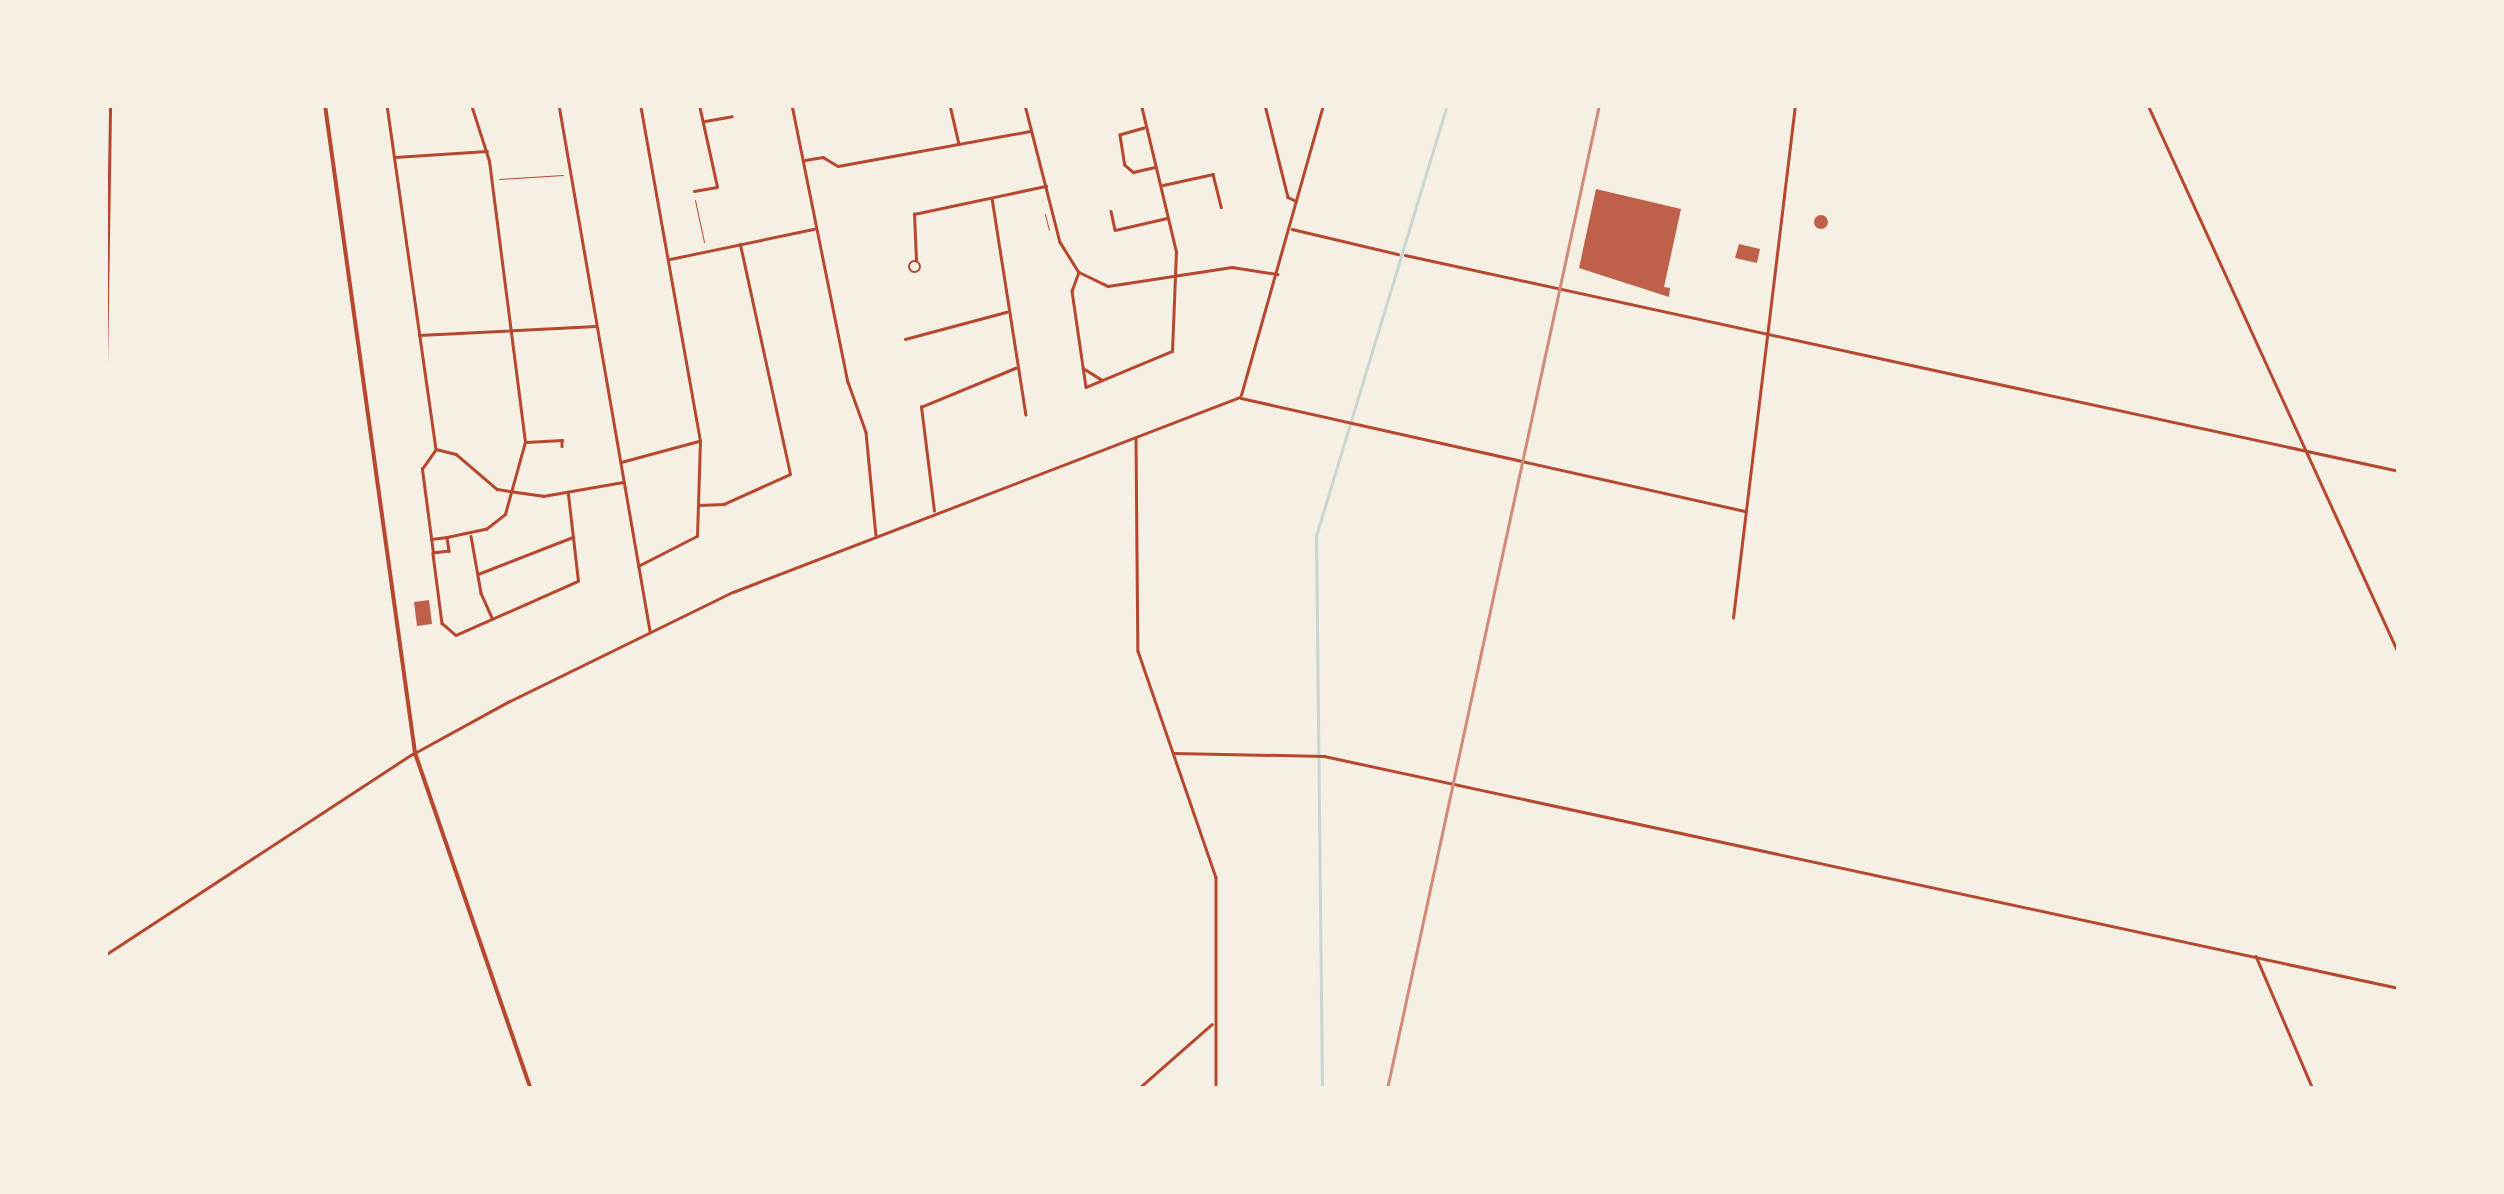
<!DOCTYPE html>
<html>
<head>
<meta charset="utf-8">
<style>
  body { margin:0 }
  #map { position:relative; width:2504px; height:1194px; overflow:hidden; background:#f6efe4; font-family:"DejaVu Sans",sans-serif }
  div>[style] { position:absolute }
  [style*='--x'] { left:calc(var(--x)*1px); top:calc(var(--y)*1px); width:calc(var(--w)*1px); rotate:calc(var(--a)*1deg) }
  .stream>* { height:2.5px; margin:-1.25px; padding:0 1.25px; transform-origin:1.25px; border-radius:1.25px; background:#c9d6d2 }
  .building>* { inset:0; background:#bf614a }
  .round { border-radius:50% }
  .path>* { height:1px; margin:-0.5px; padding:0 0.5px; transform-origin:0.5px; border-radius:0.5px; background:#b5482f }
  .minor>* { height:2.5px; margin:-1.25px; padding:0 1.25px; transform-origin:1.25px; border-radius:1.25px; background:#b5482f }
  .minor>.ring { margin:-1.25px; padding:0; box-sizing:content-box; background:none; border:2.5px solid #b5482f; border-radius:50% }
  .secondary>* { height:4px; margin:-2px; padding:0 2px; transform-origin:2px; border-radius:2px; background:#b5482f }
  .rail>* { height:2.5px; margin:-1.25px; padding:0 1.25px; transform-origin:1.25px; border-radius:1.25px; background:#cf8b77 }
  span { translate:-50% -50%; white-space:nowrap; text-align:center; line-height:1.15; -webkit-text-stroke:10px #f6efe4; paint-order:stroke }
  .frame { position:absolute; inset:0; border:108px solid #f6efe4; pointer-events:none }
</style>
</head>
<body>
<div id="map">
  <div class="stream">
    <div style="--x:1322;--y:1089;--w:553;--a:-90.62"></div>
    <div style="--x:1316;--y:536;--w:450;--a:-73.1"></div>
  </div>
  <div class="building">
    <div style="clip-path:polygon(1596px 189px,1681px 209px,1664px 287px,1670px 288px,1669px 297px,1579px 268px)"></div>
    <div class="round" style="left:1814px;top:215px;width:14px;height:14px"></div>
    <div style="clip-path:polygon(1739px 244px,1760px 249px,1757px 263px,1735px 258px)"></div>
    <div style="clip-path:polygon(429px 600px,432px 624px,417px 626px,414px 602px)"></div>
  </div>
  <div class="path">
    <div style="--x:499;--y:179;--w:64;--a:-3.6"></div>
    <div style="--x:695;--y:200;--w:43;--a:77.9"></div>
    <div style="--x:1045;--y:214;--w:16;--a:76"></div>
  </div>
  <div class="minor">
    <div style="--x:387;--y:105;--w:347;--a:81.9"></div>
    <div style="--x:559;--y:105;--w:534;--a:80.18"></div>
    <div style="--x:792;--y:105;--w:283;--a:78.6"></div>
    <div style="--x:848;--y:382;--w:53;--a:70.2"></div>
    <div style="--x:866;--y:432;--w:103;--a:84.5"></div>
    <div style="--x:950;--y:105;--w:39;--a:77"></div>
    <div style="--x:1025;--y:105;--w:141;--a:75.7"></div>
    <div style="--x:1060;--y:242;--w:36;--a:58"></div>
    <div style="--x:1079;--y:272;--w:32;--a:26"></div>
    <div style="--x:1108;--y:286;--w:125;--a:-8.7"></div>
    <div style="--x:1232;--y:267;--w:46;--a:8.8"></div>
    <div style="--x:1265;--y:105;--w:95;--a:76"></div>
    <div style="--x:1288;--y:197;--w:9;--a:27"></div>
    <div style="--x:2148;--y:105;--w:604;--a:65.43"></div>
    <div style="--x:705;--y:121;--w:27;--a:-10"></div>
    <div style="--x:1144;--y:128;--w:25;--a:164"></div>
    <div style="--x:1120;--y:135;--w:30;--a:81"></div>
    <div style="--x:1125;--y:165;--w:11;--a:41"></div>
    <div style="--x:1133;--y:172;--w:23;--a:-13"></div>
    <div style="--x:395;--y:157;--w:92;--a:-3.7"></div>
    <div style="--x:805;--y:160;--w:18;--a:-9"></div>
    <div style="--x:823;--y:157;--w:17;--a:31"></div>
    <div style="--x:838;--y:166;--w:195;--a:-10.3"></div>
    <div style="--x:1163;--y:185;--w:51;--a:-12.4"></div>
    <div style="--x:1213;--y:174;--w:34;--a:76"></div>
    <div style="--x:694;--y:191;--w:23;--a:-10"></div>
    <div style="--x:717;--y:187;--w:84;--a:-102.4"></div>
    <div style="--x:992;--y:198;--w:219;--a:81.1"></div>
    <div style="--x:1111;--y:211;--w:19;--a:78"></div>
    <div style="--x:1115;--y:230;--w:53;--a:-13"></div>
    <div style="--x:1292;--y:229;--w:109;--a:13.3"></div>
    <div style="--x:1405;--y:255;--w:1017;--a:12.26"></div>
    <div style="--x:670;--y:259;--w:147;--a:-11.8"></div>
    <div class="ring" style="left:909px;top:261px;width:9.5px;height:9.5px"></div>
    <div style="--x:916;--y:261;--w:47;--a:-92.4"></div>
    <div style="--x:914;--y:214;--w:135;--a:-12"></div>
    <div style="--x:1079;--y:272;--w:20;--a:110"></div>
    <div style="--x:1072;--y:291;--w:97;--a:81.7"></div>
    <div style="--x:1086;--y:387;--w:93;--a:-22.7"></div>
    <div style="--x:1172;--y:351;--w:99;--a:-87.7"></div>
    <div style="--x:1176;--y:252;--w:151;--a:-103.4"></div>
    <div style="--x:419;--y:335;--w:177;--a:-2.9"></div>
    <div style="--x:905;--y:339;--w:105;--a:-15"></div>
    <div style="--x:1083;--y:368;--w:22;--a:32"></div>
    <div style="--x:1241;--y:395;--w:301;--a:-74.2"></div>
    <div style="--x:1241;--y:398;--w:517;--a:12.64"></div>
    <div style="--x:105;--y:430;--w:325;--a:-89.1"></div>
    <div style="--x:1136;--y:438;--w:213;--a:89.5"></div>
    <div style="--x:1138;--y:651;--w:239;--a:71"></div>
    <div style="--x:1216;--y:877;--w:212;--a:90"></div>
    <div style="--x:526;--y:442;--w:36;--a:-3"></div>
    <div style="--x:562;--y:440;--w:6;--a:90"></div>
    <div style="--x:621;--y:462;--w:81;--a:-15.1"></div>
    <div style="--x:699;--y:505;--w:25;--a:-2"></div>
    <div style="--x:724;--y:504;--w:72;--a:-24.4"></div>
    <div style="--x:790;--y:474;--w:235;--a:-102.3"></div>
    <div style="--x:934;--y:511;--w:105;--a:-97.1"></div>
    <div style="--x:921;--y:407;--w:102;--a:-22.5"></div>
    <div style="--x:471;--y:536;--w:58;--a:80"></div>
    <div style="--x:481;--y:593;--w:27;--a:66"></div>
    <div style="--x:447;--y:537;--w:40;--a:-12"></div>
    <div style="--x:486;--y:529;--w:24;--a:-38"></div>
    <div style="--x:505;--y:514;--w:75;--a:-74.5"></div>
    <div style="--x:525;--y:442;--w:283;--a:-97.3"></div>
    <div style="--x:489;--y:161;--w:59;--a:-107.8"></div>
    <div style="--x:431;--y:539;--w:16;--a:-7"></div>
    <div style="--x:447;--y:537;--w:14;--a:82"></div>
    <div style="--x:449;--y:551;--w:16;--a:173"></div>
    <div style="--x:433;--y:553;--w:85;--a:-97.5"></div>
    <div style="--x:422;--y:469;--w:24;--a:-55"></div>
    <div style="--x:436;--y:449;--w:21;--a:14"></div>
    <div style="--x:456;--y:454;--w:54;--a:40.5"></div>
    <div style="--x:497;--y:489;--w:19;--a:9"></div>
    <div style="--x:516;--y:492;--w:27;--a:8"></div>
    <div style="--x:543;--y:496;--w:81;--a:-9.9"></div>
    <div style="--x:433;--y:554;--w:70;--a:82.6"></div>
    <div style="--x:442;--y:623;--w:18;--a:41"></div>
    <div style="--x:456;--y:635;--w:133;--a:-23.9"></div>
    <div style="--x:578;--y:581;--w:88;--a:-96.6"></div>
    <div style="--x:638;--y:566;--w:66;--a:-27"></div>
    <div style="--x:697;--y:536;--w:95;--a:-88.2"></div>
    <div style="--x:700;--y:441;--w:341;--a:-100.1"></div>
    <div style="--x:478;--y:574;--w:102;--a:-21.3"></div>
    <div style="--x:1733;--y:618;--w:517;--a:-83.11"></div>
    <div style="--x:1173;--y:753;--w:151;--a:1.1"></div>
    <div style="--x:1324;--y:756;--w:1100;--a:12.18"></div>
    <div style="--x:105;--y:955;--w:366;--a:-33.2"></div>
    <div style="--x:411;--y:755;--w:111;--a:-28.7"></div>
    <div style="--x:508;--y:702;--w:250;--a:-26.1"></div>
    <div style="--x:733;--y:592;--w:543;--a:-21.04"></div>
    <div style="--x:2256;--y:956;--w:145;--a:66.8"></div>
    <div style="--x:1138;--y:1089;--w:98;--a:-41.3"></div>
  </div>
  <div class="secondary">
    <div style="--x:325;--y:105;--w:654;--a:82.09"></div>
    <div style="--x:415;--y:753;--w:355;--a:71"></div>
  </div>
  <div class="rail">
    <div style="--x:1387;--y:1089;--w:1007;--a:-77.84"></div>
  </div>
  <div class="frame"></div>
</div>
</body>
</html>
